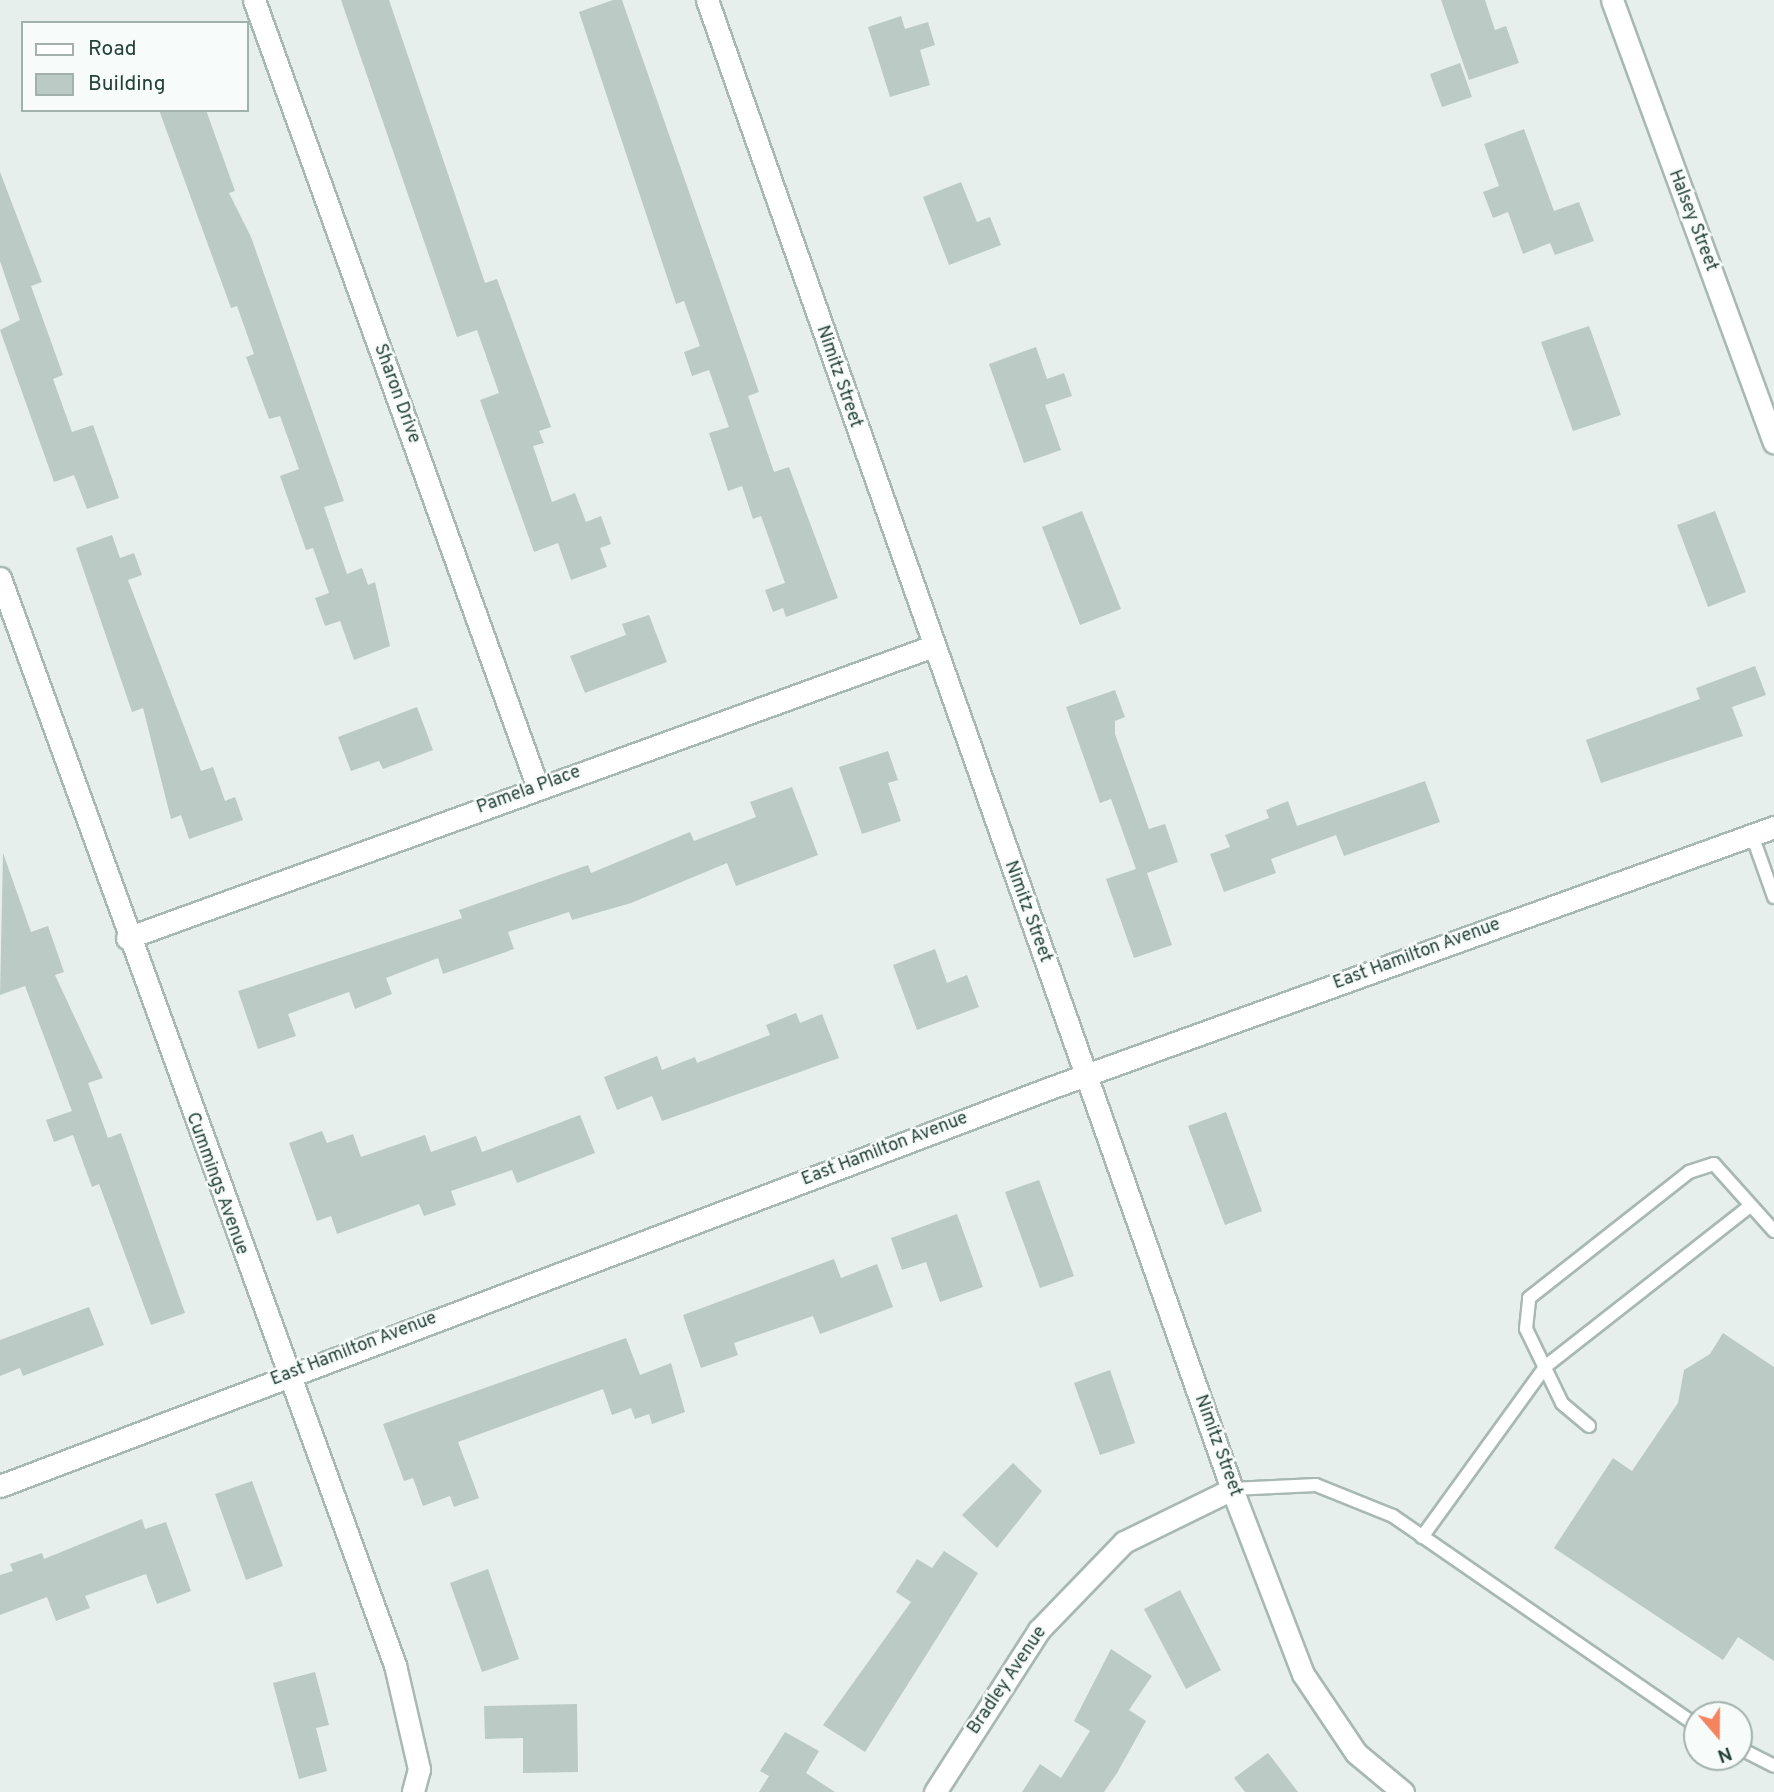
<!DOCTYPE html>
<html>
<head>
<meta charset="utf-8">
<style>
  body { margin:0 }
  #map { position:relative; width:1774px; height:1792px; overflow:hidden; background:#e6efeb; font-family:Overpass,sans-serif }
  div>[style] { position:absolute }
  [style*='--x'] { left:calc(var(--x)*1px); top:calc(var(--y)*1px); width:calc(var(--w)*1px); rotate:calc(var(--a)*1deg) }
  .building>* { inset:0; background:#bbcac4 }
  .roads { filter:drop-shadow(2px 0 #a8b8b2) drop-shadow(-2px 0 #a8b8b2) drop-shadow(0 2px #a8b8b2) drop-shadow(0 -2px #a8b8b2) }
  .lane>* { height:12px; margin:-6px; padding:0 6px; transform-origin:6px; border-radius:6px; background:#fff }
  .street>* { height:21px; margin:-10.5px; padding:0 10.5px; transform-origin:10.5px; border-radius:10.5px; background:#fff }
  .secondary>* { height:21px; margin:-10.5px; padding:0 10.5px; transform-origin:10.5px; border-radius:10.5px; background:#fff }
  span { translate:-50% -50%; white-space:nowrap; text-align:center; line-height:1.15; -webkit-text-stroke:5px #f7fbf9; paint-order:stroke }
  .street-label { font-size:18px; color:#24423a }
  .legend { position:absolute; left:21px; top:21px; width:228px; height:91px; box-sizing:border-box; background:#f7fbf9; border:2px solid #a3b1ad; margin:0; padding:9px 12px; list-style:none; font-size:21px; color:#24423a }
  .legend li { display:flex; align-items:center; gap:14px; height:35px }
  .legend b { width:35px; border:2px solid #a3b1ad }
  .north { position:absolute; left:1683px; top:1701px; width:70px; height:70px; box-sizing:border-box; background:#f7fbf9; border:2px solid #a3b1ad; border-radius:50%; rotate:160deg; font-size:19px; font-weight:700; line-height:28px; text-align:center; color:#24423a }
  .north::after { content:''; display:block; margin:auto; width:24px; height:32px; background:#f4845f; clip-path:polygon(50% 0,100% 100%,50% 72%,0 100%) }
</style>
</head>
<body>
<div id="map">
  <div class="building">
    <div style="clip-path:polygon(341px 0,389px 0,485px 283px,497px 279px,551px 427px,539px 431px,544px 443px,533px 446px,552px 502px,575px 493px,586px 522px,601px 516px,611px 544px,600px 548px,607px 567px,571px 580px,558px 543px,534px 552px,480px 400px,499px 393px,477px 330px,457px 337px)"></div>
    <div style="clip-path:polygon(613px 0,622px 0,759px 392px,748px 396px,774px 472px,789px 467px,838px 598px,786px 617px,783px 608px,773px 612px,765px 590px,785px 583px,761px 516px,753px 519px,742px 486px,728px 491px,709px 433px,729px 427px,709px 370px,692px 376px,684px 352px,700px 346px,684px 301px,676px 304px,579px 12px)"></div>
    <div style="clip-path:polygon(1441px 0,1485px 0,1495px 30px,1506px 26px,1519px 63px,1469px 80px)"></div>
    <div style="clip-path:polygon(901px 16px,905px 29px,928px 22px,935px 45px,920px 50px,930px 85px,890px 97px,868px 27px)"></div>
    <div style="clip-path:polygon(1460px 63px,1472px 97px,1442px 107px,1430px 74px)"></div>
    <div style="clip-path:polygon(159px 110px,206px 110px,235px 191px,229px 193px,251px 237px,344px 501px,324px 507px,347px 574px,362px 568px,368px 585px,375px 582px,390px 646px,354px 660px,340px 621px,325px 626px,315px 598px,329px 593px,313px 548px,306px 550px,280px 476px,299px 469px,280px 416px,269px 419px,246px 357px,254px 354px,237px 306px,231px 308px)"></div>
    <div style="clip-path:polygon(1524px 129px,1554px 211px,1579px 202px,1594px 241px,1555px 255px,1550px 243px,1523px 254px,1508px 212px,1493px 218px,1483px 192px,1499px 186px,1484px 144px)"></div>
    <div style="clip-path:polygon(0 172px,42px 282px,31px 286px,63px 375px,53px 379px,72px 432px,93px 425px,119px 498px,87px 509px,74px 475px,54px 482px,0 330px,20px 320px,0 261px)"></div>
    <div style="clip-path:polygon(961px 182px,977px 222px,990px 217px,1001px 245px,949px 265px,923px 197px)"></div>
    <div style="clip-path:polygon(1589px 326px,1621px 415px,1573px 431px,1541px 342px)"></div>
    <div style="clip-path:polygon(1036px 347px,1047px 379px,1064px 373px,1072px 396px,1045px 405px,1061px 450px,1024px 463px,989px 364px)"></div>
    <div style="clip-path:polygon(1082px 511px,1121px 609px,1080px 625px,1042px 527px)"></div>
    <div style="clip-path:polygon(1715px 511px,1746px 592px,1708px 607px,1677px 525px)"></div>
    <div style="clip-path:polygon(112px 535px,120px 558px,134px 553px,142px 575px,128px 580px,201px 771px,213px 767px,225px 801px,235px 797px,243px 820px,189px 839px,181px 815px,171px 819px,143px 708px,132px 712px,76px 548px)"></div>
    <div style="clip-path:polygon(649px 615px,667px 662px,585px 693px,570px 656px,626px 635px,622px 624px)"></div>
    <div style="clip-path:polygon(1755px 666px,1766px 695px,1732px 707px,1743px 736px,1601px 783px,1586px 740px,1700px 699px,1696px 688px)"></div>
    <div style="clip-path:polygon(1115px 690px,1125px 717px,1115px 721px,1115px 734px,1149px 829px,1165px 824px,1178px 862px,1147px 873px,1172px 945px,1134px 958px,1106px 879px,1136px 869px,1111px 799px,1100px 803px,1066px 707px)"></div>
    <div style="clip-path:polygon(417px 707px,433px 750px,383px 769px,379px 761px,351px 771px,338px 737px)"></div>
    <div style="clip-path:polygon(888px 751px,898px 780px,888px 783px,901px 821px,862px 834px,839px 767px)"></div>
    <div style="clip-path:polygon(1425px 781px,1440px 822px,1344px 856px,1336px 835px,1271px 859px,1276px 873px,1224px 892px,1210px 854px,1230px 847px,1225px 835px,1269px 818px,1266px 810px,1288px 801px,1297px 826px)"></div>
    <div style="clip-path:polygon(792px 787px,818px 855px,736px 886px,727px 863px,631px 903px,572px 920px,569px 912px,508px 932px,514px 949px,443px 974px,438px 958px,386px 978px,392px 994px,355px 1009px,349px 992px,288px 1014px,296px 1036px,258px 1049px,238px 991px,462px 918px,459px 910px,588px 865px,591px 873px,690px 832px,694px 841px,756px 817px,750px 802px)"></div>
    <div style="clip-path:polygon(3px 853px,31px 932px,48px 926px,64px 972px,55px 975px,103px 1078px,88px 1083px,108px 1138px,121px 1133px,185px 1313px,151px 1325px,99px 1184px,92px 1187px,73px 1135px,54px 1142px,46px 1120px,72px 1111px,25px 986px,0 995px)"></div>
    <div style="clip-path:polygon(935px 949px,947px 983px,967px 975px,979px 1007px,917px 1030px,893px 965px)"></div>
    <div style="clip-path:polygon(796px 1013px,800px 1023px,822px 1014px,839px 1058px,662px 1121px,652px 1096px,617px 1110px,604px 1077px,657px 1056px,662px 1070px,695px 1057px,697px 1063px,770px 1035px,766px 1025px)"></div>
    <div style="clip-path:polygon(1226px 1112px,1262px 1211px,1225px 1225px,1188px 1126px)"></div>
    <div style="clip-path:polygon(580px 1115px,595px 1153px,517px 1183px,512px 1170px,451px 1191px,456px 1205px,424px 1216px,419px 1204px,337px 1234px,331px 1216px,317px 1221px,289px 1143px,322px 1131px,327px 1143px,353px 1134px,361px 1157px,425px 1135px,431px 1152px,476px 1136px,482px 1152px)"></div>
    <div style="clip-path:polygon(1039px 1180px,1074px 1276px,1040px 1288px,1005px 1192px)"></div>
    <div style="clip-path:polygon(957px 1214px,983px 1287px,940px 1302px,926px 1262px,902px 1270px,891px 1238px)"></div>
    <div style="clip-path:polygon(834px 1259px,841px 1278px,877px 1264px,893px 1307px,820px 1334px,813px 1316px,734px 1343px,738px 1355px,701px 1368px,683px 1315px)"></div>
    <div style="clip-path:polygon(89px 1307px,104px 1345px,23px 1376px,20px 1368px,0 1376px,0 1340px)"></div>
    <div style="clip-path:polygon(1723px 1333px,1774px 1367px,1774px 1661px,1738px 1637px,1723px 1660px,1554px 1548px,1613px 1458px,1632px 1471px,1678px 1403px,1684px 1370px,1710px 1354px)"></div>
    <div style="clip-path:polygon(626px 1338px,640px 1375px,671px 1363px,685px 1412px,652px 1424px,649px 1414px,635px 1419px,631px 1408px,612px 1415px,603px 1389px,458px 1442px,479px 1498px,454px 1507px,450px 1496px,423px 1506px,413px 1478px,404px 1481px,383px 1424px)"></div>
    <div style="clip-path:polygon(1110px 1370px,1135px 1443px,1100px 1455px,1074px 1383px)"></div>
    <div style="clip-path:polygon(1013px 1463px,1042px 1491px,997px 1548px,962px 1515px)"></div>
    <div style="clip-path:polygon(252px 1481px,283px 1566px,246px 1580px,215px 1494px)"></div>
    <div style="clip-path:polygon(142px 1519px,145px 1529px,166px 1522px,191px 1591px,157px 1604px,146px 1574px,85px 1596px,90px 1608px,56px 1621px,47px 1597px,0 1615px,0 1575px,13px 1571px,10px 1564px,42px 1553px,44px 1559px)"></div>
    <div style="clip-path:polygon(944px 1551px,978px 1573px,865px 1752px,823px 1725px,911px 1602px,896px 1592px,917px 1559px,932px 1568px)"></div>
    <div style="clip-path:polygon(488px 1569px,519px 1659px,482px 1672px,450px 1583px)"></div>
    <div style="clip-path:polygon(1180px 1590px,1221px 1670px,1186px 1689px,1144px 1609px)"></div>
    <div style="clip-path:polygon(1111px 1649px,1152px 1676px,1129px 1710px,1146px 1721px,1117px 1773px,1104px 1792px,1022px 1792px,1040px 1764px,1061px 1778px,1090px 1731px,1074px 1721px)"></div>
    <div style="clip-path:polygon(315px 1672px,329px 1725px,316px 1728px,327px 1771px,299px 1779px,273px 1683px)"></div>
    <div style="clip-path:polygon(577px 1704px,578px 1772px,523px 1773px,523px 1738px,485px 1739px,484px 1706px)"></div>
    <div style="clip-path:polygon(785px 1732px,819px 1751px,806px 1773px,835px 1792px,759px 1792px,769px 1776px,760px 1771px)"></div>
    <div style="clip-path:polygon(1268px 1753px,1298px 1792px,1245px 1792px,1234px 1778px)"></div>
  </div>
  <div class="roads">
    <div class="lane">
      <div style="--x:1752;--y:835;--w:66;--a:70.5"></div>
      <div style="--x:1589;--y:1426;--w:35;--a:-140"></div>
      <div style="--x:1562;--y:1403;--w:82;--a:-115.9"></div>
      <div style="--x:1526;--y:1329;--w:31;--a:-84"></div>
      <div style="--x:1529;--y:1298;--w:204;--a:-38.2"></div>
      <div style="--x:1689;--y:1172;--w:26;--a:-18"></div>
      <div style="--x:1714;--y:1164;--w:90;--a:48.2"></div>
      <div style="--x:1232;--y:1489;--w:84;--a:-2.7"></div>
      <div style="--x:1316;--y:1485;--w:83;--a:21.9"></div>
      <div style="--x:1393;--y:1516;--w:369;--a:34.6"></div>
      <div style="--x:1422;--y:1537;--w:211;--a:-54.1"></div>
      <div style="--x:1546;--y:1366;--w:259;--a:-38.1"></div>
      <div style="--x:1739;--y:1748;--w:39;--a:27"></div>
    </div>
    <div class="street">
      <div style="--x:254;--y:0;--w:838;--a:70.18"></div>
      <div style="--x:707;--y:0;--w:1579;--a:70.58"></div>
      <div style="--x:1232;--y:1489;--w:198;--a:69"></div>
      <div style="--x:1303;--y:1674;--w:95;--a:56.1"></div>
      <div style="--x:1356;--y:1753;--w:61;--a:39.7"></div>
      <div style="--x:1612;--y:0;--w:471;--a:69.9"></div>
      <div style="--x:0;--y:578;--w:1157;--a:70.03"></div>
      <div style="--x:395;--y:1665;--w:107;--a:77"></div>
      <div style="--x:419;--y:1769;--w:24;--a:105"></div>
      <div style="--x:127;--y:938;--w:857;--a:-19.91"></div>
      <div style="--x:935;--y:1792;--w:193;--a:-57.3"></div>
      <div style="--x:1039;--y:1630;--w:122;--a:-46"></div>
      <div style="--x:1124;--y:1542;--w:120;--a:-26.1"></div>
    </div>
    <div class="secondary">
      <div style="--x:0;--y:1486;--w:1123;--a:-20.76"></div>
      <div style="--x:1050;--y:1088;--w:770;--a:-19.82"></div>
    </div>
  </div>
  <div class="street-label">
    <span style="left:1692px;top:221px;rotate:69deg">Halsey Street</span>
    <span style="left:838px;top:377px;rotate:71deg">Nimitz Street</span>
    <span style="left:396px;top:394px;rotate:70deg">Sharon Drive</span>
    <span style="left:529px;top:791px;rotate:-20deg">Pamela Place</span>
    <span style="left:1027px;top:912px;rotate:70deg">Nimitz Street</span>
    <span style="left:1417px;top:955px;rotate:-20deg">East Hamilton Avenue</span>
    <span style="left:885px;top:1150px;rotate:-21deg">East Hamilton Avenue</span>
    <span style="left:216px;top:1184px;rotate:70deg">Cummings Avenue</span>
    <span style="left:354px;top:1350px;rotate:-21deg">East Hamilton Avenue</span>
    <span style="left:1217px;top:1446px;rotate:70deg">Nimitz Street</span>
    <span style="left:1008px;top:1681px;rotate:-56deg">Bradley Avenue</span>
  </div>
  <ul class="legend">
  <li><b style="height:9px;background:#fff"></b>Road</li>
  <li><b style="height:19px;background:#bbcac4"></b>Building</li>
  </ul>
  <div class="north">N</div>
</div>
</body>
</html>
